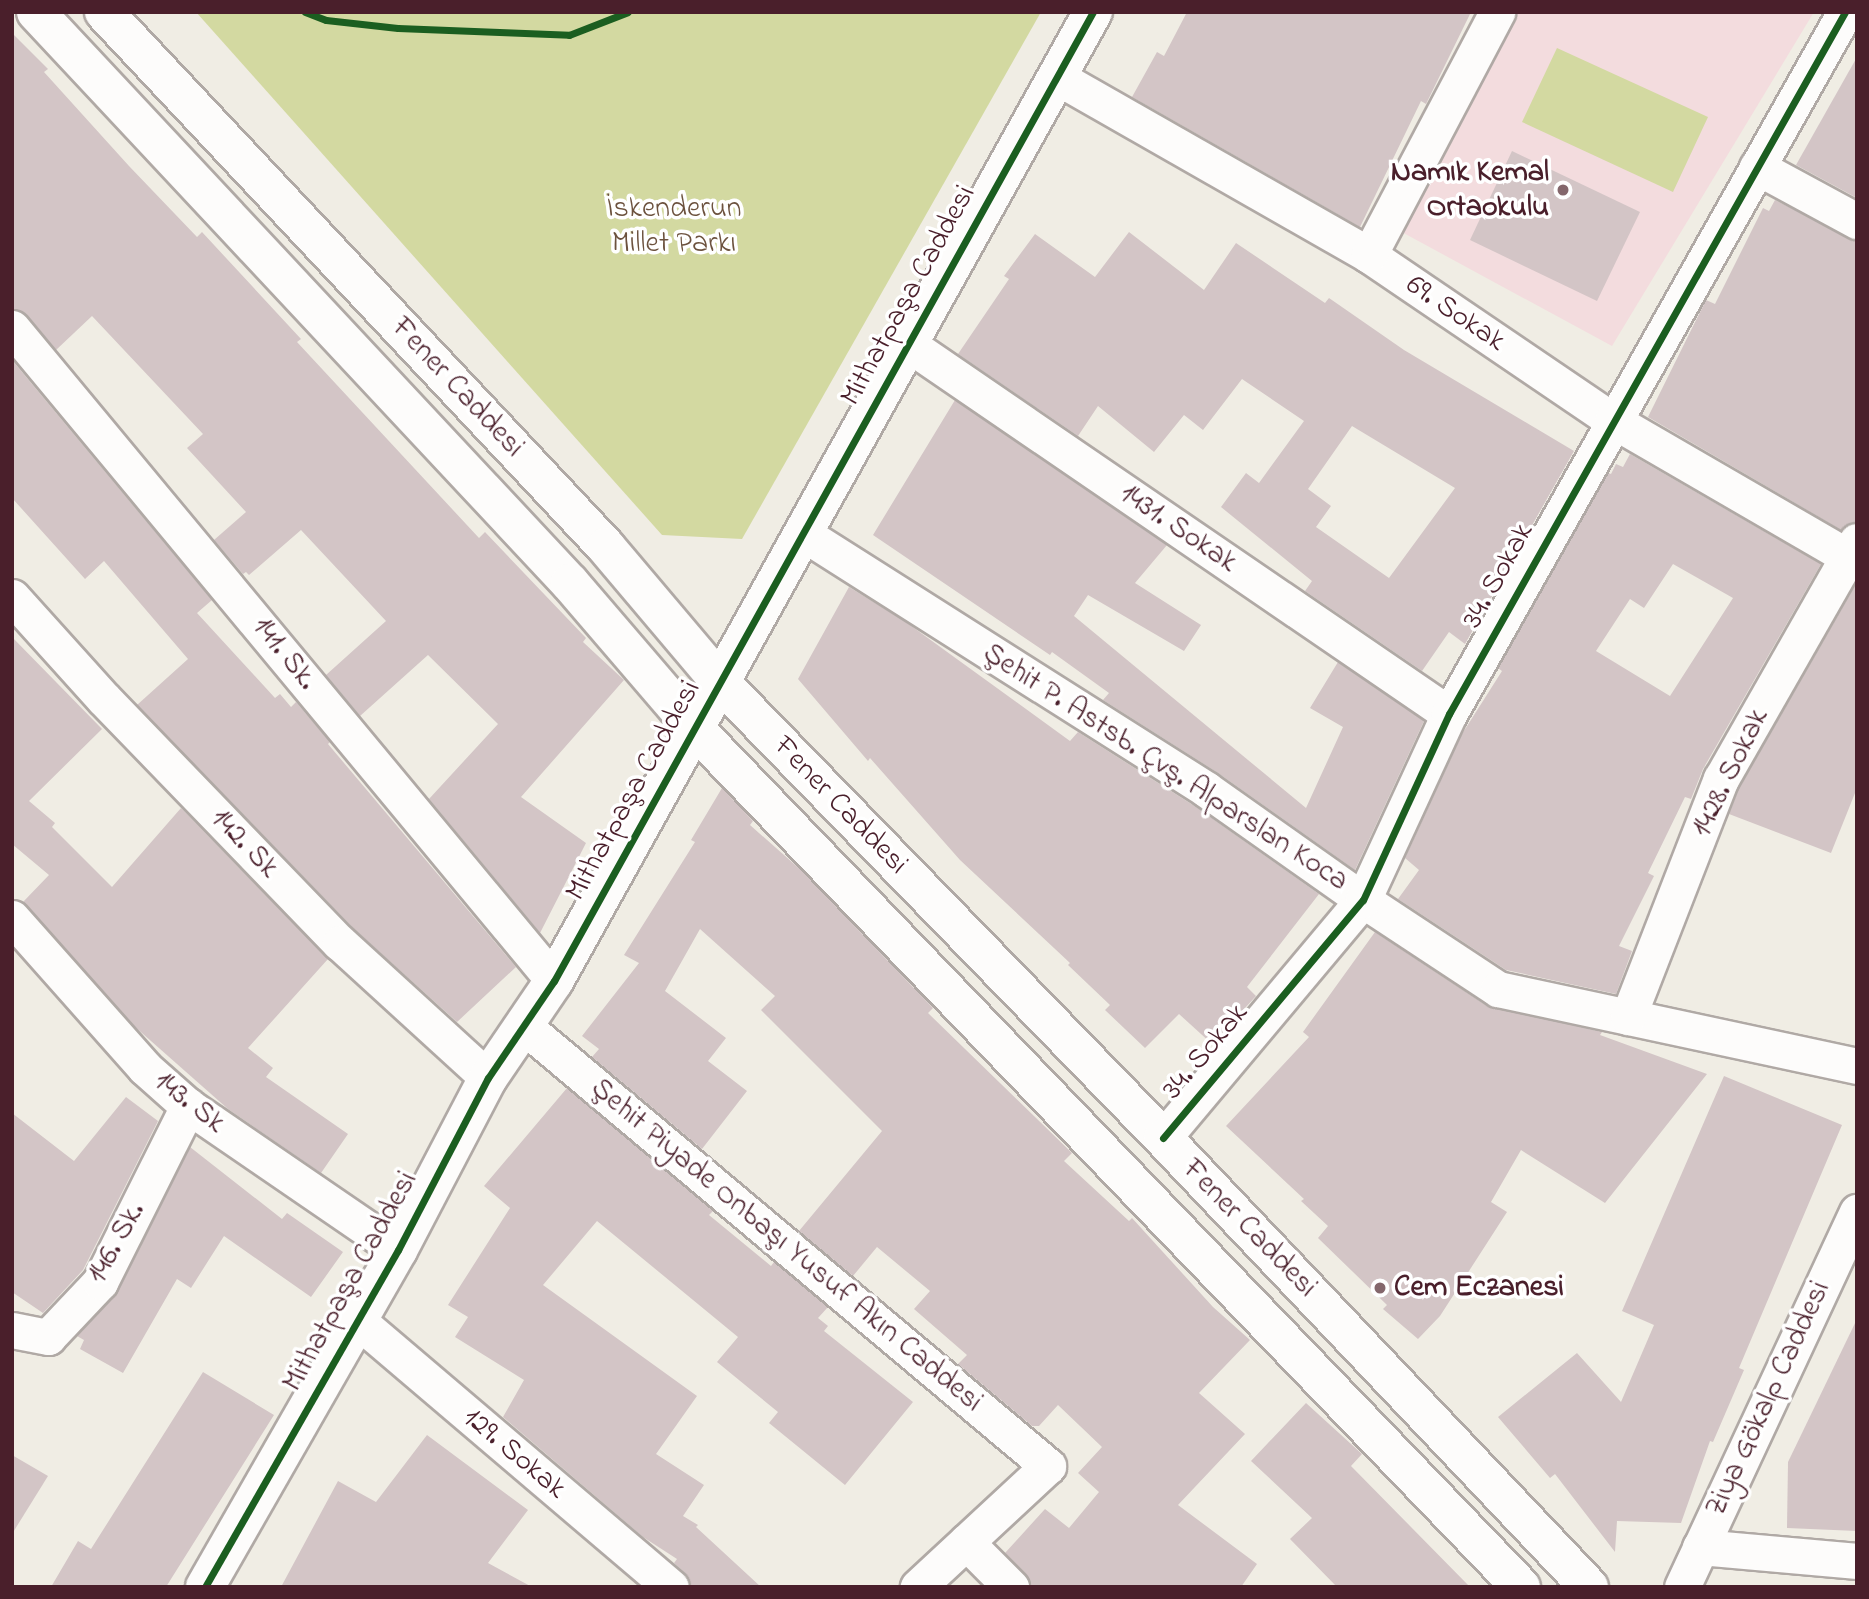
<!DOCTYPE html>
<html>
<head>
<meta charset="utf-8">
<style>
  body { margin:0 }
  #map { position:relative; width:1869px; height:1599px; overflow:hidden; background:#f0ede4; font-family:"Indie Flower",sans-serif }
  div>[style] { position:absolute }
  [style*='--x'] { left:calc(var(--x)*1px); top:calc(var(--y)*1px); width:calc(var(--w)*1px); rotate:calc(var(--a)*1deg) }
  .built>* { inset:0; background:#f3dcde }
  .green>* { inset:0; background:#d3d9a1 }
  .building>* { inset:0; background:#d3c5c6 }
  .roads { filter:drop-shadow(2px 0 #b0a9a5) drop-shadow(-2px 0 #b0a9a5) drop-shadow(0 2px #b0a9a5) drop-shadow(0 -2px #b0a9a5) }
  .street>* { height:35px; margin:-17.5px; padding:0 17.5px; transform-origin:17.5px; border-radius:17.5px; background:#fdfcfb }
  .secondary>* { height:38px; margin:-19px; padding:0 19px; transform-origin:19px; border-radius:19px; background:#fdfcfb }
  .cycleway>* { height:7px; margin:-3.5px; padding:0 3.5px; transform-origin:3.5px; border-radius:3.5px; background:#1b5e20 }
  .dots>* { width:19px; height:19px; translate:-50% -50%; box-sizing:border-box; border:4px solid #fff; border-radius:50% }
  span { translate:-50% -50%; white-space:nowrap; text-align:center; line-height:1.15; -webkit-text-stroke:7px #fff; paint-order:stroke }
  .poi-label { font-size:30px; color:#4a1f2b; font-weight:700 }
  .right { translate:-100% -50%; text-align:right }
  .left { translate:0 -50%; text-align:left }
  .park-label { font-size:30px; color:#6c523e }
  .street-label { font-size:30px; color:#4a1f2b }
  .frame { position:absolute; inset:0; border:14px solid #4a1f2b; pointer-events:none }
</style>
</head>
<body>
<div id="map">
  <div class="built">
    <div style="clip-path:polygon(1516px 12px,1814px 12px,1612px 346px,1398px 230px)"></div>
  </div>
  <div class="green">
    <div style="clip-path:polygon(196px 12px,1041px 12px,742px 539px,662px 535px)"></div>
    <div style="clip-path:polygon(1557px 48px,1708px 117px,1673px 192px,1522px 122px)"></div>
  </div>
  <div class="building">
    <div style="clip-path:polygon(1187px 12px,1471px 12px,1426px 104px,1421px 101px,1360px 227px,1132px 97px,1157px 52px,1164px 56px)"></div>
    <div style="clip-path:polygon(12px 33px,48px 69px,44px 72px,129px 166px,197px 237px,202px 232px,301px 339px,297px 342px,479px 538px,485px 532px,586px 638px,583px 642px,624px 680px,521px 797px,586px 843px,540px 933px,429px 799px,498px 724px,428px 655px,360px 716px,326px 675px,386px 621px,301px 530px,249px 575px,246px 572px,243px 574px,214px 540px,246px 512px,187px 448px,203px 434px,92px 316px,56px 350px,27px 315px,12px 308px)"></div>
    <div style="clip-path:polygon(1857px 57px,1857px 198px,1796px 165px)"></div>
    <div style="clip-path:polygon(1512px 151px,1640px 212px,1597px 301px,1470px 240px)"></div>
    <div style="clip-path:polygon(1775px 200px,1857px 241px,1857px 521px,1841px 530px,1648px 417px,1706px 300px,1715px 304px,1763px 208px,1769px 211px)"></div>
    <div style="clip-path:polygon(evenodd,1129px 232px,1204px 290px,1236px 243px,1325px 303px,1329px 298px,1404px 350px,1574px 451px,1465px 644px,1449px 632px,1422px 671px,1305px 591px,1312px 581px,1221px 507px,1246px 473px,1259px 483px,1304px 421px,1242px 379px,1203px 430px,1184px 415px,1154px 452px,1098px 406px,1078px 436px,958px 354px,1009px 279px,1004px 276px,1035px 234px,1095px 277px,1129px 232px,1352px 426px,1455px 488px,1389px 578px,1316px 527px,1331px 506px,1308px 489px,1352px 426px)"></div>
    <div style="clip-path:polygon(12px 360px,212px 600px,197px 613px,275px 698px,280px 694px,291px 707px,296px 702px,330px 742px,328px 744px,516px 967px,457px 1022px,354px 929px,137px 705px,188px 659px,104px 561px,85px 579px,12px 498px)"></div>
    <div style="clip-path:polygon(955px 400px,1167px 545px,1135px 583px,1201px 625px,1184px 651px,1088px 595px,1074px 616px,1306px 808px,1343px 727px,1310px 708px,1338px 662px,1424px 721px,1355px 870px,1218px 773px,1103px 700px,1109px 693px,1052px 652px,1050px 655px,873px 535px)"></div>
    <div style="clip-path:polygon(evenodd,1630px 454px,1821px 564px,1703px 769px,1691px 799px,1685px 797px,1648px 873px,1654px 876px,1619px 946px,1632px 951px,1616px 994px,1506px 970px,1398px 899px,1419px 870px,1405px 858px,1462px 734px,1502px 671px,1498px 668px,1608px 473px,1611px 474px,1616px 464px,1623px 467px,1630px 454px,1673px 564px,1733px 598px,1670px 696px,1596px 651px,1630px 599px,1644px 608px,1673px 564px)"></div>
    <div style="clip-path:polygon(1857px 582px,1857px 788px,1831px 853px,1729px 814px,1739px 788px)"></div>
    <div style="clip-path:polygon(849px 587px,903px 620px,1070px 741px,1078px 732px,1196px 807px,1319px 894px,1247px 987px,1256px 996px,1212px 1044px,1179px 1014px,1145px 1048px,1105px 1010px,1110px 1005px,1068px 965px,1070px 963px,960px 860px,870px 758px,868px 761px,798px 679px)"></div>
    <div style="clip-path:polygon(12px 637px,102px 729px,29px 801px,55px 823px,52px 827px,112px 887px,181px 808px,328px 959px,248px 1048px,273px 1068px,266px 1077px,348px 1134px,321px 1173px,228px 1109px,134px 1026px,23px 902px,49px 875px,12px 844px)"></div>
    <div style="clip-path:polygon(722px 788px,753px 821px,750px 825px,802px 871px,933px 1008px,928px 1013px,1072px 1153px,1064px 1161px,1129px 1221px,1132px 1218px,1213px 1307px,1250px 1340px,1199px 1393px,1245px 1434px,1178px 1505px,1257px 1564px,1241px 1587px,1031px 1587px,1025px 1573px,1005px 1553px,1045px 1509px,1069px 1528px,1099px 1492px,1078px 1473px,1102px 1447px,1058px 1405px,1039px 1426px,1032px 1426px,958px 1364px,967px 1355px,914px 1309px,930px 1291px,877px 1247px,853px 1276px,799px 1231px,882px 1131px,761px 1010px,775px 996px,700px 929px,665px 991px,726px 1038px,708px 1061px,747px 1091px,702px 1149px,592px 1057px,599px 1049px,582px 1036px,639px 963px,624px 955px,695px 842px,691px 840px)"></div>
    <div style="clip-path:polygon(1375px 932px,1487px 1006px,1602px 1032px,1600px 1035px,1707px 1074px,1605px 1203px,1521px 1150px,1491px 1202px,1507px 1212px,1440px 1316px,1418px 1339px,1383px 1309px,1387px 1305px,1318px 1238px,1328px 1226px,1301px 1201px,1304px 1199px,1226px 1126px,1309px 1037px,1303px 1032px)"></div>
    <div style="clip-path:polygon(1724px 1076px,1842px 1125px,1739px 1368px,1744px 1370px,1713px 1442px,1710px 1441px,1681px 1523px,1617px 1521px,1615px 1552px,1555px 1474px,1550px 1478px,1498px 1417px,1577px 1353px,1621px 1402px,1654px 1325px,1622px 1311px)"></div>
    <div style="clip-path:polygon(567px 1088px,713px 1211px,709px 1215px,771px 1266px,774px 1262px,828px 1307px,818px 1318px,828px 1326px,824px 1331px,913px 1402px,845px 1485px,769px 1423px,778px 1412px,717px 1362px,738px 1337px,597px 1221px,543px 1285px,697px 1396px,656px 1454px,704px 1485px,683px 1516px,698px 1525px,696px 1527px,761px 1587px,691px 1587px,684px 1572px,674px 1563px,677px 1559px,643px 1537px,503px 1417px,524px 1380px,455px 1337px,468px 1317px,448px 1305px,510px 1208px,484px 1186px)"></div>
    <div style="clip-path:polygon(126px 1097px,158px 1121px,83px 1270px,43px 1313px,12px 1292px,12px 1113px,74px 1161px)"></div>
    <div style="clip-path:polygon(190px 1147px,282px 1219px,287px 1213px,343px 1252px,311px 1297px,224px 1236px,191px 1288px,177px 1279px,123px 1373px,80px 1349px,84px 1340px,77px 1336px,118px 1291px)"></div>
    <div style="clip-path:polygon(1857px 1319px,1857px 1531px,1787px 1528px,1788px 1462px)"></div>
    <div style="clip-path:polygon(203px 1372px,274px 1415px,166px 1587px,51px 1587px,78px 1541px,91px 1549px)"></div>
    <div style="clip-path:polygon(1306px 1403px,1362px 1454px,1351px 1466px,1470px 1587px,1337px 1587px,1290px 1539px,1312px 1518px,1251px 1461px)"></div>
    <div style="clip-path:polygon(427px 1435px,528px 1510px,488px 1563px,532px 1587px,281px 1587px,338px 1481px,376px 1502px)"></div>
    <div style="clip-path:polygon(12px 1455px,48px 1476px,12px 1534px)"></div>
  </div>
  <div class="roads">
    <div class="street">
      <div style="--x:1057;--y:77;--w:359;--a:29.7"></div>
      <div style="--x:1369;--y:255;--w:294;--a:34.2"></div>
      <div style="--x:1612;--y:420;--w:273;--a:30.1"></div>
      <div style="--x:1757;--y:167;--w:114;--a:28.4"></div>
      <div style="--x:1369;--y:255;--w:275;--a:-62.2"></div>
      <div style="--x:12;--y:328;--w:849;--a:50.31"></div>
      <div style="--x:908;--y:344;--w:655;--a:34.37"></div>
      <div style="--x:804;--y:534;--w:477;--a:32.4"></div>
      <div style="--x:1207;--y:790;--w:191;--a:35.2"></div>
      <div style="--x:1363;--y:900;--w:162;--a:33.4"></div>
      <div style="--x:1498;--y:989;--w:367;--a:12.1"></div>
      <div style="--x:12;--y:597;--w:137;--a:48"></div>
      <div style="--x:104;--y:699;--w:339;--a:46"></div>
      <div style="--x:340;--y:943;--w:200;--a:42.4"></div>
      <div style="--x:12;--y:918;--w:200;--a:48.4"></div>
      <div style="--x:145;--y:1068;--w:57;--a:41.5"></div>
      <div style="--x:188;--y:1106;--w:255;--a:34.4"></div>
      <div style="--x:1628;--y:1017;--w:256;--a:-68.7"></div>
      <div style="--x:1721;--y:779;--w:274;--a:-60.3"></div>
      <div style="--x:525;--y:1027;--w:683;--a:40.01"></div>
      <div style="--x:1048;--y:1466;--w:178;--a:137.1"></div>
      <div style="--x:1163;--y:1138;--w:311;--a:-50"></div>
      <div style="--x:1363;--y:900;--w:205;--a:-65.2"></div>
      <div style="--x:1449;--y:714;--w:806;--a:-60.57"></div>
      <div style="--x:357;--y:1320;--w:412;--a:40.4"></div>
      <div style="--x:12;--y:1330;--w:37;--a:11"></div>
      <div style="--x:48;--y:1337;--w:76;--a:-46.6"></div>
      <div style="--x:100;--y:1282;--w:197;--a:-63.4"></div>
      <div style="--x:966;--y:1542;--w:64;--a:45"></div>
      <div style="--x:1700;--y:1547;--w:158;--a:5.1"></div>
      <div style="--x:1682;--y:1587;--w:414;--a:-65"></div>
    </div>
    <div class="secondary">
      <div style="--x:36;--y:12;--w:782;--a:46.92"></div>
      <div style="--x:570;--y:583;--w:192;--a:49.4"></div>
      <div style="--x:695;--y:729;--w:1191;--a:46.09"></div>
      <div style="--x:104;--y:12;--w:734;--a:46.82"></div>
      <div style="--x:606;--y:547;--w:178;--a:49.8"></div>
      <div style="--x:721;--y:683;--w:634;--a:45.83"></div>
      <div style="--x:1163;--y:1138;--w:619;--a:46.51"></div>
      <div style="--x:205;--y:1587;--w:388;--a:-60.2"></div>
      <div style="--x:398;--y:1250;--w:194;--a:-62.4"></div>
      <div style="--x:488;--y:1078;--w:117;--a:-55.8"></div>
      <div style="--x:554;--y:981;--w:1109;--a:-60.92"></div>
    </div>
  </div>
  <div class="cycleway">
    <div style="--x:305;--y:12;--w:22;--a:21"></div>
    <div style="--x:326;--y:20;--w:72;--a:6.3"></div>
    <div style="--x:398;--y:28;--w:171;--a:2.3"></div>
    <div style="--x:569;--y:35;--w:63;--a:-21.3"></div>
    <div style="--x:1163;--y:1138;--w:311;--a:-50"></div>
    <div style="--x:1363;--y:900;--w:205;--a:-65.2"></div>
    <div style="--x:1449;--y:714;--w:806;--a:-60.57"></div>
    <div style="--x:205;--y:1587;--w:388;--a:-60.2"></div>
    <div style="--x:398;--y:1250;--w:194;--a:-62.4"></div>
    <div style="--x:488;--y:1078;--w:117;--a:-55.8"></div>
    <div style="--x:554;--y:981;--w:1109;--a:-60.92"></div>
  </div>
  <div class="dots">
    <div style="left:1563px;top:190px;background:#84676c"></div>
    <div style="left:1380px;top:1288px;background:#84676c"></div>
  </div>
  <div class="poi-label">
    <span class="right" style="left:1549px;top:190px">Namık Kemal<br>Ortaokulu</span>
    <span class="left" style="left:1394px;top:1288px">Cem Eczanesi</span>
  </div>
  <div class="park-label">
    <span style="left:674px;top:226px">İskenderun<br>Millet Parkı</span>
  </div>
  <div class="street-label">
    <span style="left:909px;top:296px;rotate:-61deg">Mithatpaşa Caddesi</span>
    <span style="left:1455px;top:314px;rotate:34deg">69. Sokak</span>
    <span style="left:457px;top:388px;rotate:47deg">Fener Caddesi</span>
    <span style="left:1178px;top:529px;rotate:34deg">1431. Sokak</span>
    <span style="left:1499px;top:576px;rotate:-61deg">34. Sokak</span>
    <span style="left:284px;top:654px;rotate:51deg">141. Sk.</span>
    <span style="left:1165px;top:768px;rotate:33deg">Şehit P. Astsb. Çvş. Alparslan Koca</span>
    <span style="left:1731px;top:773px;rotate:-64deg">1428. Sokak</span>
    <span style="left:634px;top:791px;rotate:-61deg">Mithatpaşa Caddesi</span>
    <span style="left:840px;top:806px;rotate:46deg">Fener Caddesi</span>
    <span style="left:244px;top:844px;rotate:46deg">142. Sk</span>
    <span style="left:1206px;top:1052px;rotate:-50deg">34. Sokak</span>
    <span style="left:189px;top:1103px;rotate:38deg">143. Sk</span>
    <span style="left:1249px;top:1229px;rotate:46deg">Fener Caddesi</span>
    <span style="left:117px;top:1243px;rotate:-61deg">146. Sk.</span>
    <span style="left:786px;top:1246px;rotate:40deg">Şehit Piyade Onbaşı Yusuf Akın Caddesi</span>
    <span style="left:351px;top:1282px;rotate:-61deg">Mithatpaşa Caddesi</span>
    <span style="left:1769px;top:1399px;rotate:-65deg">Ziya Gökalp Caddesi</span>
    <span style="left:514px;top:1454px;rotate:40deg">129. Sokak</span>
  </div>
  <div class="frame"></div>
</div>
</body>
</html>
